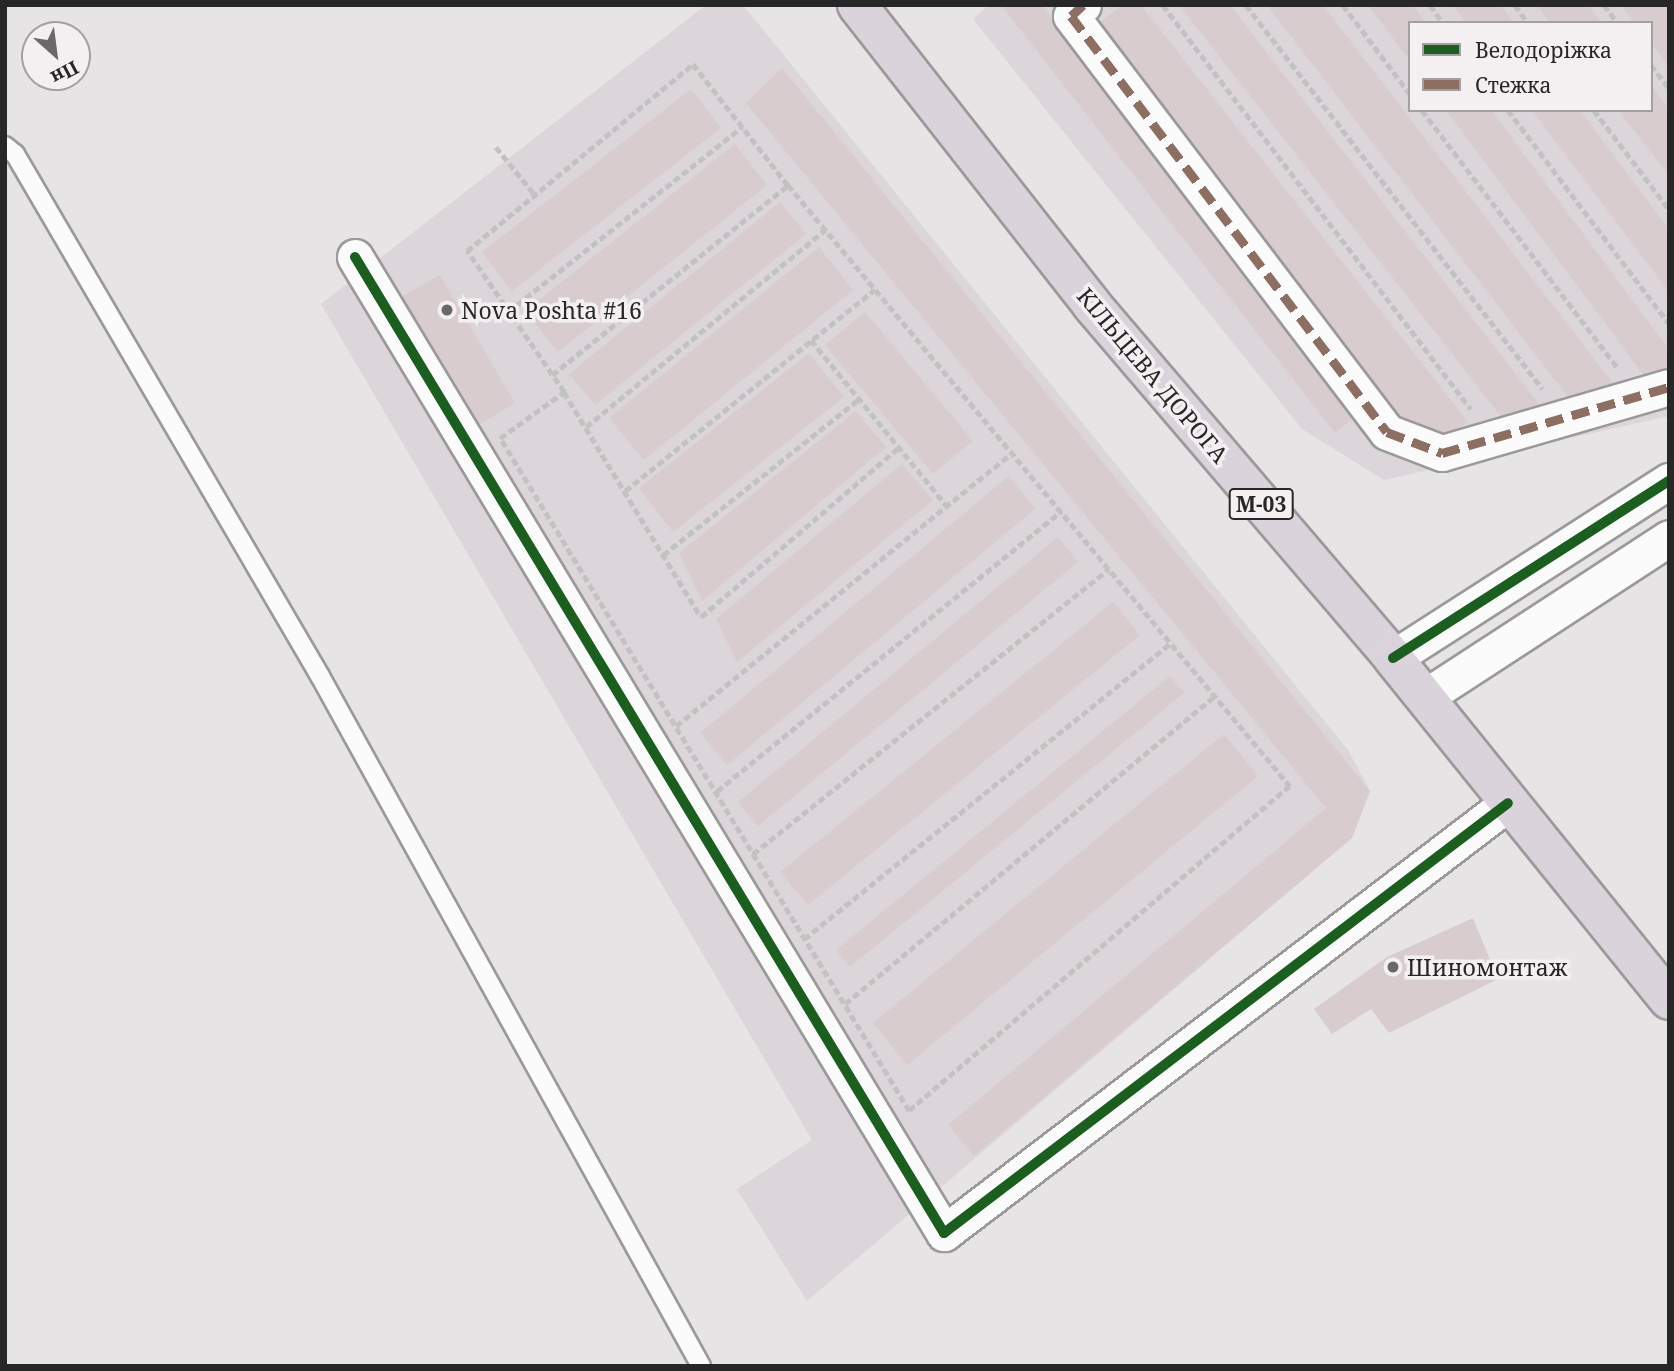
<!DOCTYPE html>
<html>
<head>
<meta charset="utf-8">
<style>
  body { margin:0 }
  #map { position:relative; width:1674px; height:1371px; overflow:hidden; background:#e6e4e5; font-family:"Noto Serif",serif }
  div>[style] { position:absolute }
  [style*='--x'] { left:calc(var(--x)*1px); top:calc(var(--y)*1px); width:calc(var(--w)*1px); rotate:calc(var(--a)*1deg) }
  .built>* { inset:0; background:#dcd5d9 }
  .building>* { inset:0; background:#d9cccf }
  .path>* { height:4.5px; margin-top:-2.25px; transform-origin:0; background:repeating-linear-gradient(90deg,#c3c2c3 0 7px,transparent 0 10.5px) }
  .roads { filter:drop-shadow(2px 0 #9b999a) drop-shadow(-2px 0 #9b999a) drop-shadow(0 2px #9b999a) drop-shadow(0 -2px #9b999a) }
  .lane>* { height:18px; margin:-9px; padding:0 9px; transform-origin:9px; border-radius:9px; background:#fbfbfb }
  .street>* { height:35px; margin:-17.5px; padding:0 17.5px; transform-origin:17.5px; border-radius:17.5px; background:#fbfbfb }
  .highway>* { height:38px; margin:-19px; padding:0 19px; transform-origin:19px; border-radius:19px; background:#dbd3dc }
  .quiet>* { height:9px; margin-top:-4.5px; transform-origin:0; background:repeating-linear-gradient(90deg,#8d6e63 0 18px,transparent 0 27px) }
  .cycleway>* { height:10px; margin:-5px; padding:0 5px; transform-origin:5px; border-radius:5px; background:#1b5e20 }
  .dots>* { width:19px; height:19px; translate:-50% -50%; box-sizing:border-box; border:4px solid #f4f0f2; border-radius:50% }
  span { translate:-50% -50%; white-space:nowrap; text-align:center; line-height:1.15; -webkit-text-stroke:7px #f4f0f2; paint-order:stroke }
  .shield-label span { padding:2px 5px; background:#f4f0f2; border:2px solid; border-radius:5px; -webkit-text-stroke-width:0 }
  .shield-label { font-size:21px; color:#282727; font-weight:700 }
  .poi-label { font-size:23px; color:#282727 }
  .left { translate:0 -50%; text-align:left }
  .street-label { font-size:23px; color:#282727 }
  .frame { position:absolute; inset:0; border:7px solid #282727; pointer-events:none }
  .legend { position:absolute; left:1408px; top:21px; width:245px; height:91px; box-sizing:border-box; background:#f4f0f2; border:2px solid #a2a0a1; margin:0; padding:9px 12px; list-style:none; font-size:21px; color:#282727 }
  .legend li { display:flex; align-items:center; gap:14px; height:35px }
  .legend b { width:35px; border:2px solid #a2a0a1 }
  .north { position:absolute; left:21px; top:21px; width:70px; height:70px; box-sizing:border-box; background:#f4f0f2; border:2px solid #a2a0a1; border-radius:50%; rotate:152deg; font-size:19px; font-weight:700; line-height:28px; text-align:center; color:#282727 }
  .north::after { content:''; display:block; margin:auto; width:24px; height:32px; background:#6a696a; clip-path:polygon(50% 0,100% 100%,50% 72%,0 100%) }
</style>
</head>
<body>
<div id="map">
  <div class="built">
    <div style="clip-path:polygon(706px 5px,743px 5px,1348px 750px,1370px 791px,1352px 838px,807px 1301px,737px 1189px,812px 1140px,321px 304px)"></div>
    <div style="clip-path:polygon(evenodd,989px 5px,1669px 5px,1669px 416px,1384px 480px,1302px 429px,973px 19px,989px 5px,1410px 23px,1651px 23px,1651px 110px,1410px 110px,1410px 23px)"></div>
  </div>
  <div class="building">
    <div style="clip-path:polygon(1001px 5px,1042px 5px,1360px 413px,1335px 433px)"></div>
    <div style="clip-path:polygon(1122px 5px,1141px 5px,1468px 422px,1447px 436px,1406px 424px,1095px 26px)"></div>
    <div style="clip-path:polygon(1179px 5px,1230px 5px,1542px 408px,1503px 419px)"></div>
    <div style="clip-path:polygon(1267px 5px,1323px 5px,1614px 385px,1568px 397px)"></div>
    <div style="clip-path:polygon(1368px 5px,1413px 5px,1426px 23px,1410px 23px,1410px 61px)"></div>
    <div style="clip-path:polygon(1453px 5px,1501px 5px,1514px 23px,1466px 23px)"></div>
    <div style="clip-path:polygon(1537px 5px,1588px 5px,1602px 23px,1550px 23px)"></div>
    <div style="clip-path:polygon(1621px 5px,1669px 7px,1669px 66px,1651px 43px,1651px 23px,1635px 23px)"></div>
    <div style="clip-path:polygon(782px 68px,1370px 791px,1352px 838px,974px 1156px,948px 1125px,1326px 808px,746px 103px)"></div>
    <div style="clip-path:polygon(1651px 86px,1669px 109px,1669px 176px,1618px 110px,1651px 110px)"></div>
    <div style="clip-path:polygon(691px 89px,721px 128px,512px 291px,482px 252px)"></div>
    <div style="clip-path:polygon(1446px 110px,1491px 110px,1669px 349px,1669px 371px,1645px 377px)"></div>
    <div style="clip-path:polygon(1532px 110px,1580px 110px,1669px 229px,1669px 292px)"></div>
    <div style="clip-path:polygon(735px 144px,767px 185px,558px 352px,525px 311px)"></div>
    <div style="clip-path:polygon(780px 202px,806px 234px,595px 405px,569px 374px)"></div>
    <div style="clip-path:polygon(819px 247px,853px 290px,644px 460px,609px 418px)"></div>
    <div style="clip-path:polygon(440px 275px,515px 403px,474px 428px,399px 298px)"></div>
    <div style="clip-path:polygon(865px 312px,973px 441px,933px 474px,825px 345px)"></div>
    <div style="clip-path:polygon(809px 353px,844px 397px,673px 532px,639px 488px)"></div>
    <div style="clip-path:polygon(856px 411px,886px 447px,702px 601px,679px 553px)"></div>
    <div style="clip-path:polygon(902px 464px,933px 500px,737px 662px,716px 619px)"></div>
    <div style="clip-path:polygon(1009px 476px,1035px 509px,727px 765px,700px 733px)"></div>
    <div style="clip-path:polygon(1058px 537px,1078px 562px,758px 826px,738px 802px)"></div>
    <div style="clip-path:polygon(1113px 602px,1140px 635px,808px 905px,780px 872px)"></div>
    <div style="clip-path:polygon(1170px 676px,1184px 693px,850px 967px,836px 950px)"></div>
    <div style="clip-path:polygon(1224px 734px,1258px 776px,907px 1065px,873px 1023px)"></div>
    <div style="clip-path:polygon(1473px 918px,1498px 979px,1389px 1033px,1371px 1009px,1332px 1034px,1314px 1009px,1387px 957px)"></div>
  </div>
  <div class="path">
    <div style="--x:1163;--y:5;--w:508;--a:52.68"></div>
    <div style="--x:1246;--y:5;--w:485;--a:52.3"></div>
    <div style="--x:1343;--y:5;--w:111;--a:53"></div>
    <div style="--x:1430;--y:5;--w:22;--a:54"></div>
    <div style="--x:1515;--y:5;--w:22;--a:54"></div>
    <div style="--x:1604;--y:5;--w:23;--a:52"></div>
    <div style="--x:693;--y:64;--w:154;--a:51.9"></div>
    <div style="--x:788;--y:185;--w:783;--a:50.13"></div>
    <div style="--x:1290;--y:786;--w:501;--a:139.54"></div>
    <div style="--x:909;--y:1111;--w:788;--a:-121.29"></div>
    <div style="--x:500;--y:438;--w:79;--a:-35.7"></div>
    <div style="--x:564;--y:392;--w:171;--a:-124.5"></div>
    <div style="--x:467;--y:251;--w:293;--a:-39.6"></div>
    <div style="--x:1651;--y:65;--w:29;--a:52"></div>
    <div style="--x:1422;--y:110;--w:323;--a:52.8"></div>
    <div style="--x:1508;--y:110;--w:268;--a:53"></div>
    <div style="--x:1594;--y:110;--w:124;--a:52.9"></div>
    <div style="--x:496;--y:147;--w:62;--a:50.9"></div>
    <div style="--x:509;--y:311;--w:297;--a:-38.3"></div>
    <div style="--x:811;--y:340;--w:215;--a:50.7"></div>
    <div style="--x:552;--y:375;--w:303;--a:-38.8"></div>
    <div style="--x:564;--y:392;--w:263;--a:58.7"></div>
    <div style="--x:701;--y:617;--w:261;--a:-40.6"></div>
    <div style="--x:586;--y:427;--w:310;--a:-39.5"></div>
    <div style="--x:625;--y:491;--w:321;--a:-38.9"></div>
    <div style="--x:663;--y:555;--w:251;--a:-38.5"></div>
    <div style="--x:676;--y:726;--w:433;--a:-39.1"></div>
    <div style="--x:717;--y:791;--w:444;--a:-39.1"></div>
    <div style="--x:753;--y:854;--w:456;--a:-38.7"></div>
    <div style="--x:804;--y:939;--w:471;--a:-38.9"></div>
    <div style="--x:845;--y:1004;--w:481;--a:-39.8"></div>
  </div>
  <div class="roads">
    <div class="lane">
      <div style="--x:5;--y:146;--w:13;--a:39"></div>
      <div style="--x:15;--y:154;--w:605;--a:59.7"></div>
      <div style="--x:320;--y:676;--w:788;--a:61.09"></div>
    </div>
    <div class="street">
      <div style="--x:1083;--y:5;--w:16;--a:137"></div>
      <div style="--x:1071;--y:16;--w:522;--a:52.78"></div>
      <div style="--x:1387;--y:432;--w:59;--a:20.9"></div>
      <div style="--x:1442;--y:453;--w:236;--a:-16.2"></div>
      <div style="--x:355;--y:257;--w:1140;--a:58.89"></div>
      <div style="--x:944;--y:1233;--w:709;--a:-37.32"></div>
      <div style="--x:1393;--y:658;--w:328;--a:-32.7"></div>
      <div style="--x:1425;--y:697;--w:291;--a:-33.1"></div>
    </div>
    <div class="highway">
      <div style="--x:857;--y:5;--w:381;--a:51.9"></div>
      <div style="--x:1092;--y:305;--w:464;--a:49.5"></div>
      <div style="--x:1393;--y:658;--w:439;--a:51.1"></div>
    </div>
  </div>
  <div class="quiet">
    <div style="--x:1083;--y:5;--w:16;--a:137"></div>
    <div style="--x:1071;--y:16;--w:522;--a:52.78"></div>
    <div style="--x:1387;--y:432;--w:59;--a:20.9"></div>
    <div style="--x:1442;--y:453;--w:236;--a:-16.2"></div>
  </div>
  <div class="cycleway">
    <div style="--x:355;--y:257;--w:1140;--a:58.89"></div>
    <div style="--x:944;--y:1233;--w:709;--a:-37.32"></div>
    <div style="--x:1393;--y:658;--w:328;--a:-32.7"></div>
  </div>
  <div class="dots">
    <div style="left:447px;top:310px;background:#6a696a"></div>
    <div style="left:1393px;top:967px;background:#6a696a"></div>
  </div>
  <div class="shield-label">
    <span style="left:1261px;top:504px">М-03</span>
  </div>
  <div class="poi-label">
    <span class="left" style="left:461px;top:310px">Nova Poshta #16</span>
    <span class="left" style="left:1407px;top:967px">Шиномонтаж</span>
  </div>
  <div class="street-label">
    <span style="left:1153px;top:375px;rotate:50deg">КІЛЬЦЕВА ДОРОГА</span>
  </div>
  <div class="frame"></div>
  <ul class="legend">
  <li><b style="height:9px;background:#1b5e20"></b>Велодоріжка</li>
  <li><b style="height:9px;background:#8d6e63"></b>Стежка</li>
  </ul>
  <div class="north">Пн</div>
</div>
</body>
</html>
